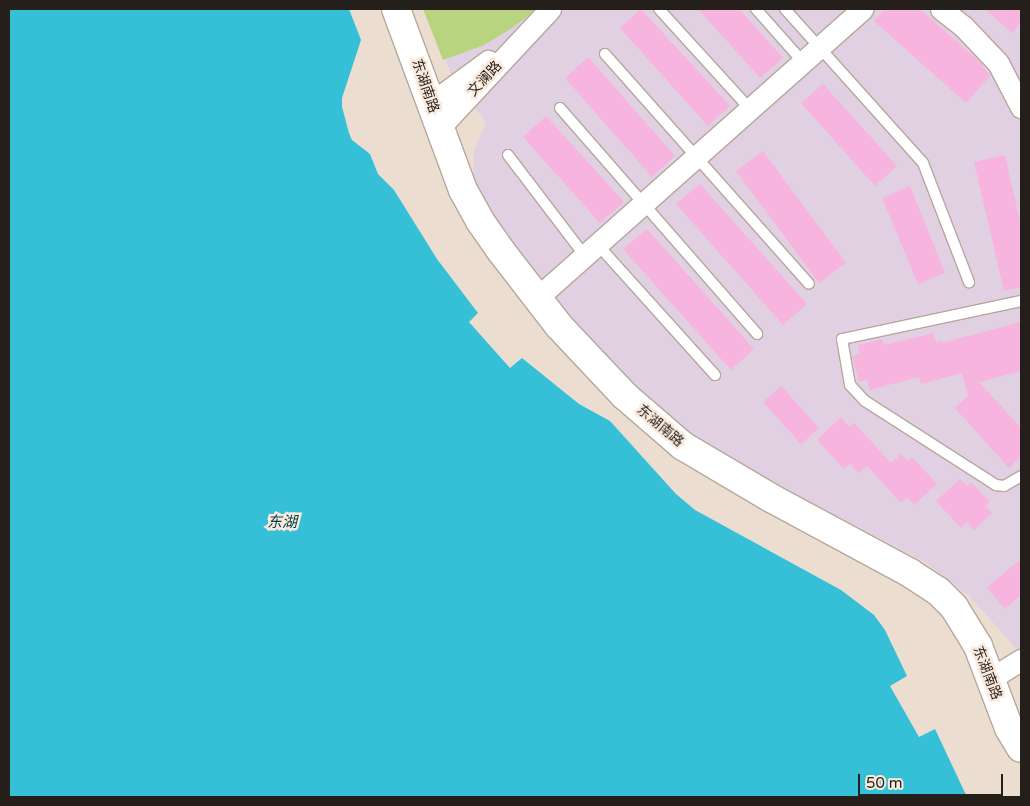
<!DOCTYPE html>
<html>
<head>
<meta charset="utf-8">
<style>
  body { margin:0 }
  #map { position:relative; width:1030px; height:806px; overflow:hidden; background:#ecddd1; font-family:"Varela Round","Noto Sans SC",sans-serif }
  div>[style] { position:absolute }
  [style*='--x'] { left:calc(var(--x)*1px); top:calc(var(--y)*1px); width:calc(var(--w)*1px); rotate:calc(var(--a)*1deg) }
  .education>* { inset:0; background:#e1d0e2 }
  .green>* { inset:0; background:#b8d47e }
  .water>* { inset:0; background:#36c0d7 }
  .building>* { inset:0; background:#f7b4de }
  .roads { filter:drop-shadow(1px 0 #b6a79b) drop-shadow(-1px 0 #b6a79b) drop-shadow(0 1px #b6a79b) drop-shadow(0 -1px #b6a79b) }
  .lane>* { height:10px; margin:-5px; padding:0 5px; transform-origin:5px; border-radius:5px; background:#fff }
  .street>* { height:21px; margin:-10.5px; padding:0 10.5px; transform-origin:10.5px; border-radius:10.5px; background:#fff }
  .secondary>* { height:28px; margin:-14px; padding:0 14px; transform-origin:14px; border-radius:14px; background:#fff }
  span { translate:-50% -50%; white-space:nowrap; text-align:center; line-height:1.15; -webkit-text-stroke:5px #faeade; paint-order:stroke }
  .street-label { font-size:14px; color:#241f1a }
  .water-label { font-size:15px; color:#01404a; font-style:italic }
  .frame { position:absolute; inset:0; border:10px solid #241f1a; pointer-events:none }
  .scale { position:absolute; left:858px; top:774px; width:145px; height:22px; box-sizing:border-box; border:2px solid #241f1a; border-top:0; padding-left:6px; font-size:15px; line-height:18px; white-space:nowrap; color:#241f1a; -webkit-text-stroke:4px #faeade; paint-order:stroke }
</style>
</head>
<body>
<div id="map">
  <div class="education">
    <div style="clip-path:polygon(423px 9px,1021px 9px,1021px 654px,970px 597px,925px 562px,778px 485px,693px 437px,633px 386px,571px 319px,492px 219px,477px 191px,473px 174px,474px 150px,486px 122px,456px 85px)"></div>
  </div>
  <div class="green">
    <div style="clip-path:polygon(423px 9px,537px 9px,512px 28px,484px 45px,443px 60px)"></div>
  </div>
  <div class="water">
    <div style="clip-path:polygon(9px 9px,349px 9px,361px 40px,342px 98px,342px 107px,349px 133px,352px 140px,370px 154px,378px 174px,394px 190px,437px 259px,478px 313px,469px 322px,510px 368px,522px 358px,579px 404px,610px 421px,676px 494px,695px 510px,841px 590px,874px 615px,885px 630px,907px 676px,890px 686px,919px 737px,935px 729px,967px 797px,9px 797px)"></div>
  </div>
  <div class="building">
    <div style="clip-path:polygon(641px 9px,730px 106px,708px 126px,620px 28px)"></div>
    <div style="clip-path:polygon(698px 9px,739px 9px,783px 58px,760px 78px)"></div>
    <div style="clip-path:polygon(885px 9px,920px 9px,980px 62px,990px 76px,966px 103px,874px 21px)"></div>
    <div style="clip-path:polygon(985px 9px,1021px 9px,1021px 22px,1012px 33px)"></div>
    <div style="clip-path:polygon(588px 57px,675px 156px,652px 177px,565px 78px)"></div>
    <div style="clip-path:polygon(823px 84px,897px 166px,875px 186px,801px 103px)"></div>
    <div style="clip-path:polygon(546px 116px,624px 202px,600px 223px,523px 137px)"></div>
    <div style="clip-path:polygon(763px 151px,846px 263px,819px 283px,736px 171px)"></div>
    <div style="clip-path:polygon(1005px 155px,1021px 226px,1021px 287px,1004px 291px,974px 162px)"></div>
    <div style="clip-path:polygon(700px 184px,807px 304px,783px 325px,676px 204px)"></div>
    <div style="clip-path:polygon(910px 186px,945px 273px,918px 284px,882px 198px)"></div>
    <div style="clip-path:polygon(647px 229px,754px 349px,731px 370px,623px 249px)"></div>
    <div style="clip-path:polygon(1021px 322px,1021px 371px,979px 382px,1021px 428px,1021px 456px,1009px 468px,955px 408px,968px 396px,962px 373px,921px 384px,919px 377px,870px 390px,867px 380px,859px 382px,852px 356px,860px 354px,858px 345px,882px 339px,884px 345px,933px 333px,936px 342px,941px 341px,942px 343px)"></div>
    <div style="clip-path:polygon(781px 386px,819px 428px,801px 444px,763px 402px)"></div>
    <div style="clip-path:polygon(841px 417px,850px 427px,854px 423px,891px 463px,901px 454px,908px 461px,912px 457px,937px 484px,914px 505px,907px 497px,901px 503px,867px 466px,859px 473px,850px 464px,844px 469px,817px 440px)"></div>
    <div style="clip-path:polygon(960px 479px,967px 486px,971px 482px,990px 502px,985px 506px,992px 513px,974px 530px,967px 522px,961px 528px,936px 501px)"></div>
    <div style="clip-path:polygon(1021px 559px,1021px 595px,1005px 609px,987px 587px)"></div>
  </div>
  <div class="roads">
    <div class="lane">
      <div style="--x:659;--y:9;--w:135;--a:47.7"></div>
      <div style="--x:756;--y:9;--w:71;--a:48.4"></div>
      <div style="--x:785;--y:9;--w:207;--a:48.1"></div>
      <div style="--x:923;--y:163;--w:128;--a:68.9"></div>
      <div style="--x:605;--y:54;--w:307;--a:48.4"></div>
      <div style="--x:560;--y:108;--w:300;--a:48.9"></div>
      <div style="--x:508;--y:155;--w:127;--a:52.7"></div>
      <div style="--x:598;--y:245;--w:175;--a:48"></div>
      <div style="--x:1021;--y:301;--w:183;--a:168"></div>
      <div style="--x:842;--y:339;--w:47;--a:80.1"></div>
      <div style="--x:850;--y:385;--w:22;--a:47"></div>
      <div style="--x:865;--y:401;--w:156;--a:32.7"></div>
      <div style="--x:996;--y:485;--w:8;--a:7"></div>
      <div style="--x:1004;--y:486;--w:20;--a:-30"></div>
    </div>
    <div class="street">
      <div style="--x:941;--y:9;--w:28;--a:38"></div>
      <div style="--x:963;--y:26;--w:51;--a:46.6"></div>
      <div style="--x:998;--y:63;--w:50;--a:62.4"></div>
      <div style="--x:431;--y:103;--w:71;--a:-36.4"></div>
      <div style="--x:439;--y:128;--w:163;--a:-47"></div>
      <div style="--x:537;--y:298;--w:435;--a:-41.6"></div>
      <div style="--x:990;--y:679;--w:36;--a:-32"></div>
    </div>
    <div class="secondary">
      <div style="--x:396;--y:9;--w:193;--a:69.7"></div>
      <div style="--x:463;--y:190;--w:35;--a:61"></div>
      <div style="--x:480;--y:221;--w:37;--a:55"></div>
      <div style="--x:501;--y:251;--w:95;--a:52.3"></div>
      <div style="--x:559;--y:326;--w:96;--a:46.7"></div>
      <div style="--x:625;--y:396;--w:77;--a:40.8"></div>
      <div style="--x:683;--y:446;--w:102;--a:30.6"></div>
      <div style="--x:771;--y:498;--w:158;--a:28.3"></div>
      <div style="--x:910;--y:573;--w:33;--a:33"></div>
      <div style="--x:938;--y:591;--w:23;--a:45"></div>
      <div style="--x:954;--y:607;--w:46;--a:58.4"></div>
      <div style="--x:978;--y:646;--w:88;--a:69.3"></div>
      <div style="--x:1009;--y:728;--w:23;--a:59"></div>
    </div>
  </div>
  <div class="street-label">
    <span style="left:485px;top:79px;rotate:-47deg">文澜路</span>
    <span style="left:425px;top:86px;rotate:71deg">东湖南路</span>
    <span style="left:660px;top:426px;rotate:40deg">东湖南路</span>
    <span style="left:987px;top:673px;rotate:69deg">东湖南路</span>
  </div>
  <div class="water-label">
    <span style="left:282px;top:523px">东湖</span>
  </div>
  <div class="frame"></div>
  <div class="scale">50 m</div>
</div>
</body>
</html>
